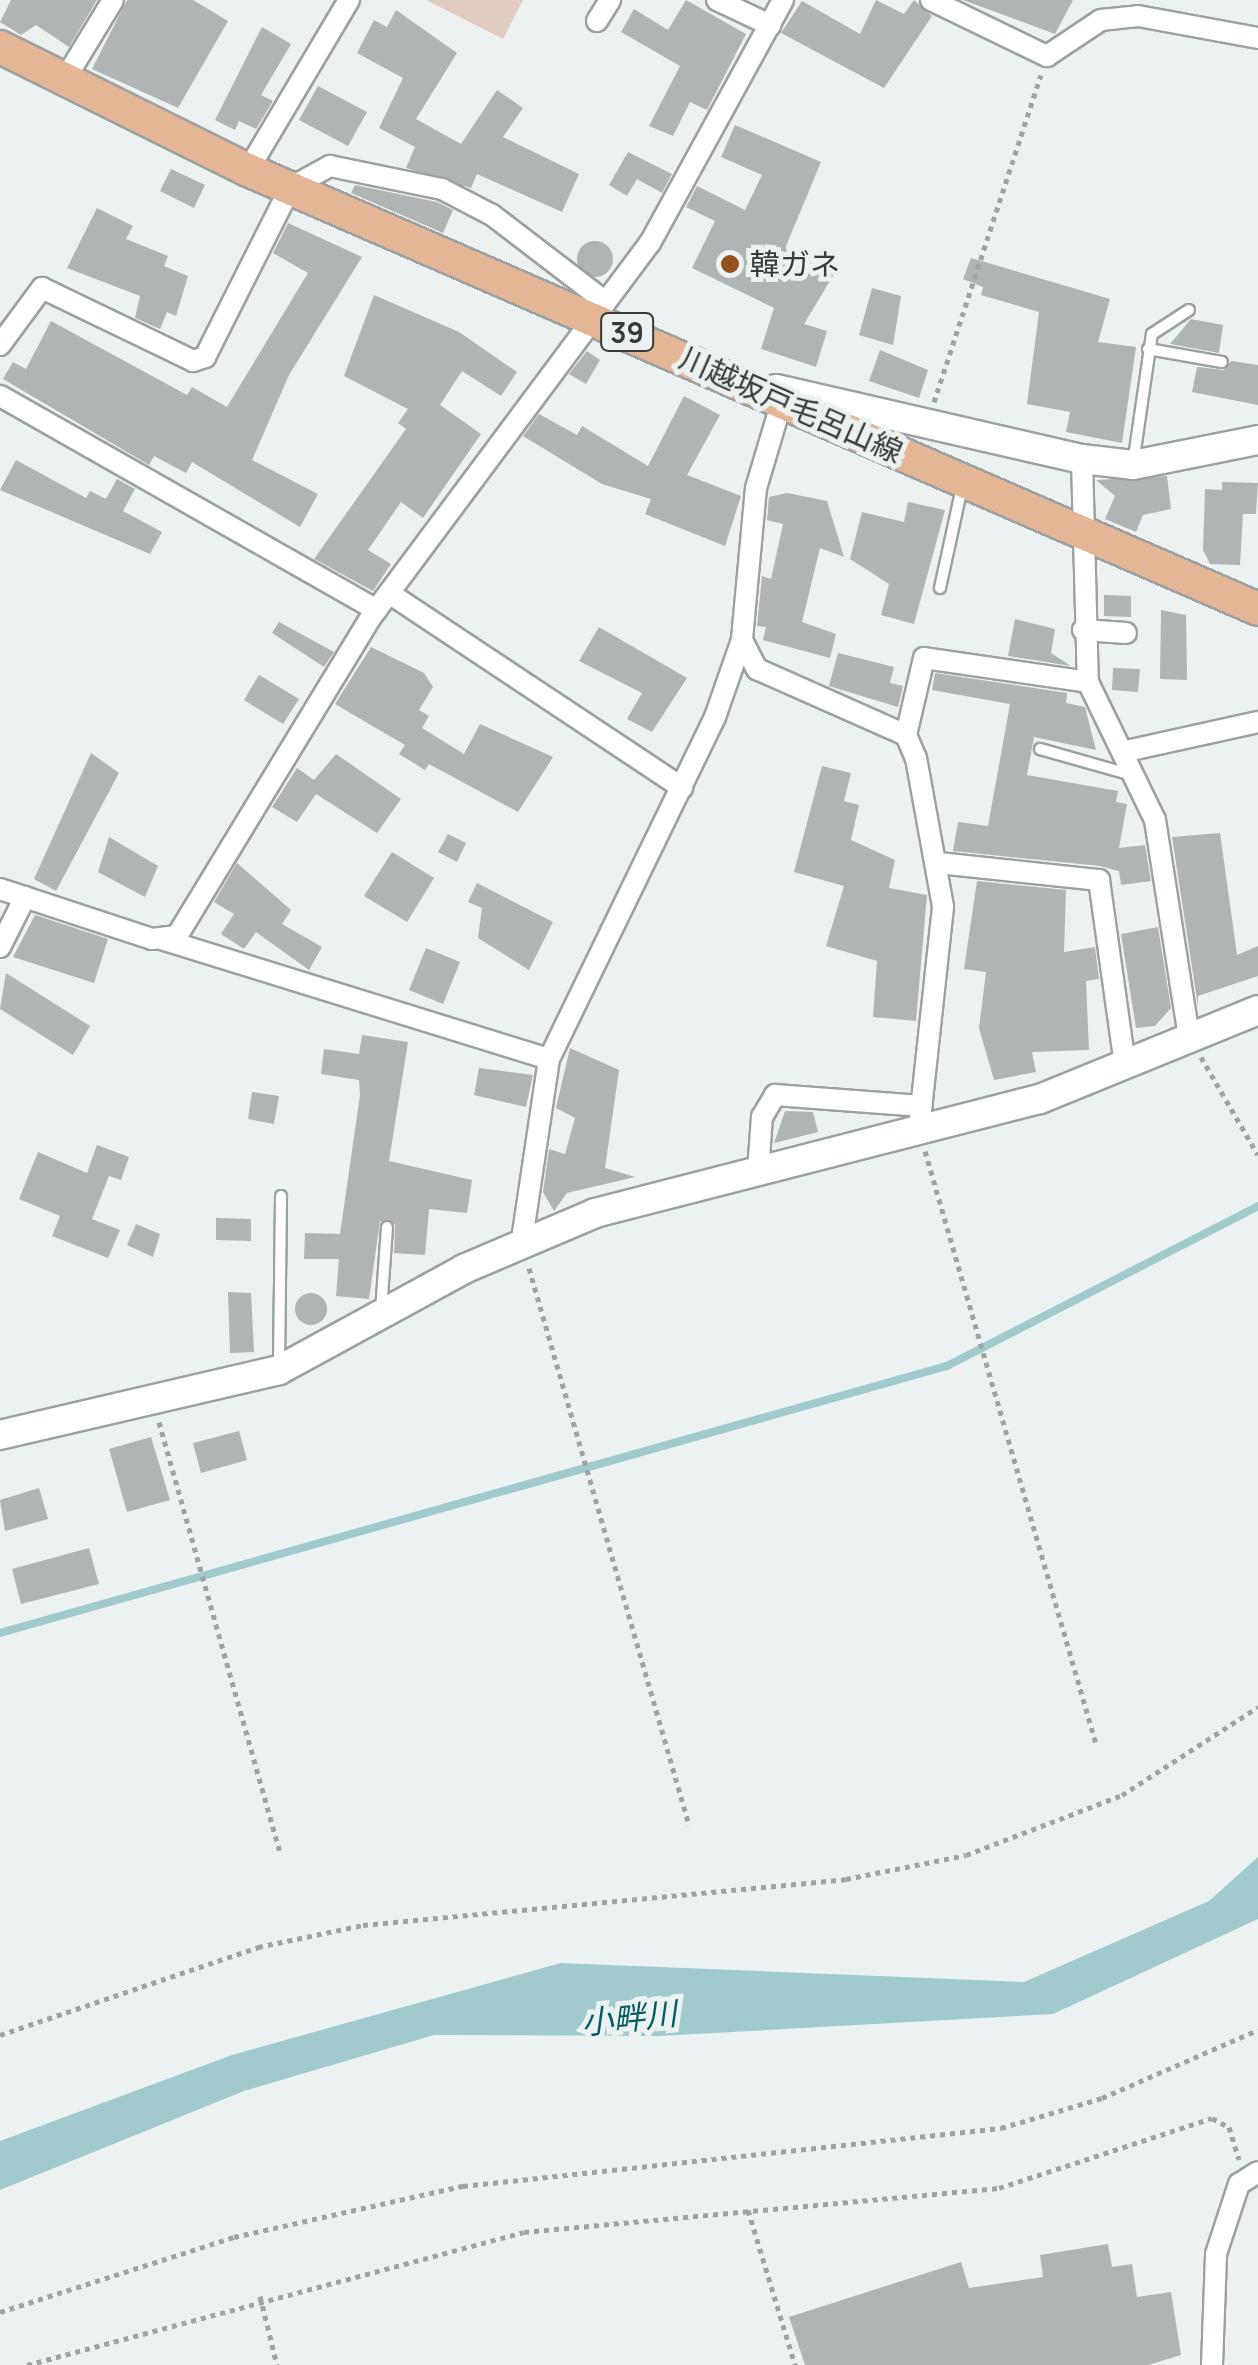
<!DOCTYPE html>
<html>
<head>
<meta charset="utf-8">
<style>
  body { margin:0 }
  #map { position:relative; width:1258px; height:2365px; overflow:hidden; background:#ecf1f1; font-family:Manrope,"Noto Sans JP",sans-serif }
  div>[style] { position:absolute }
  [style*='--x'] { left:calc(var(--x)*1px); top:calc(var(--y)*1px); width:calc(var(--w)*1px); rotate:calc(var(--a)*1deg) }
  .green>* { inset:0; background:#e0ccc0 }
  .water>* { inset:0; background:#a1cacf }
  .stream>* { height:8px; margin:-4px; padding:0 4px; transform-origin:4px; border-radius:4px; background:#a1cacf }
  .building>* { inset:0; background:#b0b4b5 }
  .round { border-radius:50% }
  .path>* { height:5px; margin-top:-2.5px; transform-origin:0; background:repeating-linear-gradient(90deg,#9fa3a3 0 5px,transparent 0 10px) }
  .roads { filter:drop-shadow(2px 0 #9da1a2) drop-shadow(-2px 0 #9da1a2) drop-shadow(0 2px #9da1a2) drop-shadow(0 -2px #9da1a2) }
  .lane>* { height:10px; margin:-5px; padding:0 5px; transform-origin:5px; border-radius:5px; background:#fff }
  .street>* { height:20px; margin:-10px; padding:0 10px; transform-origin:10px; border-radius:10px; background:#fff }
  .secondary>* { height:28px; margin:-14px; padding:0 14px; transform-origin:14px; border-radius:14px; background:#fff }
  .primary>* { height:32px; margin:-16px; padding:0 16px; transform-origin:16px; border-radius:16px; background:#e5b695 }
  .dots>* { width:28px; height:28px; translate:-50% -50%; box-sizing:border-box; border:5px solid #ecf1f1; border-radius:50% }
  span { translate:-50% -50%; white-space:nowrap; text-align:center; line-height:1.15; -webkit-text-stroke:10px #ecf1f1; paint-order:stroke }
  .shield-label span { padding:2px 8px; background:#ecf1f1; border:2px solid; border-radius:8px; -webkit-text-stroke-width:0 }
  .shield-label { font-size:28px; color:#383a3a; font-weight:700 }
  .poi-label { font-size:30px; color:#383a3a }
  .left { translate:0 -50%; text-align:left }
  .street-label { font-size:30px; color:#383a3a }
  .water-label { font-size:32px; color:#025c64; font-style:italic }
</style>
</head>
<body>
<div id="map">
  <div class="green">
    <div style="clip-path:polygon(426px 0,523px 0,503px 39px)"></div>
  </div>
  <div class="water">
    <div style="clip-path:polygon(1258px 1857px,1258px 1919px,1053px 2014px,660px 2036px,434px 2035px,244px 2091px,0 2190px,0 2141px,232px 2055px,561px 1963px,1024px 1982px,1209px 1901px)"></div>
  </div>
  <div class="stream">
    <div style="--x:0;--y:1633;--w:984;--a:-15.75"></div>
    <div style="--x:947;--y:1366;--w:350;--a:-27.2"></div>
  </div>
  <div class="building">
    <div style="clip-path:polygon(11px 0,97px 0,69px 47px,36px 25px,21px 35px,0 22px)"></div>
    <div style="clip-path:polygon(127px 0,193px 0,228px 21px,178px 108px,92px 69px)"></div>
    <div style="clip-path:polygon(686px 0,746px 34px,707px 110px,690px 102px,673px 136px,649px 126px,680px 66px,621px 32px,634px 9px,668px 30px)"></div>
    <div style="clip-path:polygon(876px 0,904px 14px,914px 0,932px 16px,884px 88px,781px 33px,802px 1px,860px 34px)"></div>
    <div style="clip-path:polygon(963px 0,1073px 0,1055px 34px)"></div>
    <div style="clip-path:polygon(396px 10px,457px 53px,416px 119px,461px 144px,497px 90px,523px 108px,503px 137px,579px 174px,562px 212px,477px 174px,471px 188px,406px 168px,415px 147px,379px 128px,403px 78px,357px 53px,374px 20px,387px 27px)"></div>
    <div style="clip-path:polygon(262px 27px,291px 44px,261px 95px,273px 101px,256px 129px,239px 121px,235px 130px,215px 120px)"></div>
    <div style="clip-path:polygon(318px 86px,367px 112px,348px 146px,299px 120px)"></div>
    <div style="clip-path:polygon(735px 125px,821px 162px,786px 246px,834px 274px,804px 324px,827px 331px,816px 367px,761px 349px,774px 308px,692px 268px,715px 221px,686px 207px,697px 186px,745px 210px,762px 175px,721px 157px)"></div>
    <div style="clip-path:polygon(628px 152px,672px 174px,662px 193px,637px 179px,627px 196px,609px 185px)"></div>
    <div style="clip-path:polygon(171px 169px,205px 185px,194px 208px,160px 191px)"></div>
    <div style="clip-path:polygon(355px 185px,437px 202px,453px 210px,443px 233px,351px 193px)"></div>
    <div style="clip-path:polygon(97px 208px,133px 226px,126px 239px,168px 256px,164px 266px,188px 276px,176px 316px,167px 312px,160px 329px,135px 318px,140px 296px,67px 268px)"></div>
    <div style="clip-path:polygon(288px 223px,362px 257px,289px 375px,252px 460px,318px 494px,300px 527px,192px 462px,186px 473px,154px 456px,149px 465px,3px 379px,13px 362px,26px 369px,51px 321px,187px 395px,192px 387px,227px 407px,308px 273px,273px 253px)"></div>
    <div class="round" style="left:577px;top:241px;width:36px;height:36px"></div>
    <div style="clip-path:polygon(971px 258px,1110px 299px,1098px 342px,1136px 347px,1122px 443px,1066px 432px,1070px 412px,1027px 404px,1039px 312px,981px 295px,983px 287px,963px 279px)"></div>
    <div style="clip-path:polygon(872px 288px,901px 296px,893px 345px,859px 335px)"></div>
    <div style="clip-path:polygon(374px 295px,459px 332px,517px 372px,501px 396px,462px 371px,440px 405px,481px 434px,423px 518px,401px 502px,368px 550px,391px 564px,373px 591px,314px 559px,406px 429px,398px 423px,408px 409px,344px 376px)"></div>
    <div style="clip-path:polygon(1191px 319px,1223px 325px,1219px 353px,1170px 344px)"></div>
    <div style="clip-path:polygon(880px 350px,928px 370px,919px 398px,869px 381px)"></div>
    <div style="clip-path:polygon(587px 351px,600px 360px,586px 384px,569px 374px)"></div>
    <div style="clip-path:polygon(1231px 361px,1258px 365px,1258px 405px,1192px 392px,1197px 367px,1224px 370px)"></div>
    <div style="clip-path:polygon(684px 396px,720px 415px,687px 475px,741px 496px,725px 546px,645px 514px,651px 499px,602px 484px,523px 436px,539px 414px,577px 435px,582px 426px,648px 466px)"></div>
    <div style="clip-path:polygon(16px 460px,86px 498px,90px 491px,106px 499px,117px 479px,135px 489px,123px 511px,162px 532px,150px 554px,0 490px)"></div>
    <div style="clip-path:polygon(1167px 476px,1171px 509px,1143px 515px,1136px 532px,1105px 519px,1115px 496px,1096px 480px)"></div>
    <div style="clip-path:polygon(1222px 482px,1258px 483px,1256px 514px,1243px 514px,1240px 565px,1210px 564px,1203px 550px,1205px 489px,1222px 490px)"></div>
    <div style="clip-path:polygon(787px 493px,827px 501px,844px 557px,820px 548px,802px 622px,836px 634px,830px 658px,763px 640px,766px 627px,757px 626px,762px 576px,771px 579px,783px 524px,767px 520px,769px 497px)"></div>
    <div style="clip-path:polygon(908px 502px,945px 510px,914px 624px,881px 615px,889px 584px,850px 559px,862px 512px,904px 522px)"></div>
    <div style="clip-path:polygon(1104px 595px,1131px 596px,1131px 617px,1104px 616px)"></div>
    <div style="clip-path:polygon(1161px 610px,1186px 615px,1187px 680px,1160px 679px)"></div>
    <div style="clip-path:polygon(1015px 619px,1055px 629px,1051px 653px,1071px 666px,1008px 656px)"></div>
    <div style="clip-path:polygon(279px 622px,334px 652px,324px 667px,272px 633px)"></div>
    <div style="clip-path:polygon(599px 627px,687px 678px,652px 732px,627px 719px,642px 693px,579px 661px)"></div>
    <div style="clip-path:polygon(371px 647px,424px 673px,433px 687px,419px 710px,429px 716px,422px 728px,464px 754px,480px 724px,553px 757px,518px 812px,429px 764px,425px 770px,399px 754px,405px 745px,335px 704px)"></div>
    <div style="clip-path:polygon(838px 653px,894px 667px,890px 683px,903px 686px,898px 707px,829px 686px)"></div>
    <div style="clip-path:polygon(1113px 668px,1140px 669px,1138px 692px,1112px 690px)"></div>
    <div style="clip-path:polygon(935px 673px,1067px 693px,1066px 703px,1085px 707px,1096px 750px,1034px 737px,1027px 775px,1118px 791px,1116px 802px,1127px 804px,1119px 848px,1145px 845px,1151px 881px,1121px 885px,1119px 871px,1100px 866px,953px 851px,958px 822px,988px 826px,1010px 704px,932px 690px)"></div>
    <div style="clip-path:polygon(259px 675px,299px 699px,283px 724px,244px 700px)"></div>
    <div style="clip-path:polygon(91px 753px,119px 773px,56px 891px,34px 879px)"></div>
    <div style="clip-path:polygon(336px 754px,401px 799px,377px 833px,316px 794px,297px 822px,272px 807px,297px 768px,314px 780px)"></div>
    <div style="clip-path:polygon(822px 766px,851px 773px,844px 801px,859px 805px,851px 840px,895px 860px,889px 888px,927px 895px,916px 1021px,873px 1017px,877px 961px,826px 946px,844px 886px,794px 872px)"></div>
    <div style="clip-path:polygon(1220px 833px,1237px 955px,1258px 946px,1258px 976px,1198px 996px,1198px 1006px,1172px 837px)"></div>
    <div style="clip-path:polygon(448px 834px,466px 843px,457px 862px,438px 852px)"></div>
    <div style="clip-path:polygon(109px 837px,158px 866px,145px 897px,98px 872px)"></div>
    <div style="clip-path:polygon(392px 852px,434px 878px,407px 922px,364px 896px)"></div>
    <div style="clip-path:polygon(237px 863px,291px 910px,282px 924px,322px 947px,309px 970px,256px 932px,244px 949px,221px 934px,234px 914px,214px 902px)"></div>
    <div style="clip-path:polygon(977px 881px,1066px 890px,1064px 952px,1095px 947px,1099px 979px,1086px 981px,1089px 1050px,1032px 1052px,1036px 1072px,994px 1080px,979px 1028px,986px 972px,964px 969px)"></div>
    <div style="clip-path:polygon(477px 883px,553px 922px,529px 970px,478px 938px,482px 908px,468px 902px)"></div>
    <div style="clip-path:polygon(35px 915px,108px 939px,94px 983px,13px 957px)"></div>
    <div style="clip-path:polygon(1158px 927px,1171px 1008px,1155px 1026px,1136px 1028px,1121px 934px)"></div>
    <div style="clip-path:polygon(426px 948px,460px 962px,443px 1004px,409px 990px)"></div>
    <div style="clip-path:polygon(6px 973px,90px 1026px,73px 1055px,0 1009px)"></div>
    <div style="clip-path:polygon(362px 1035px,408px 1042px,389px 1161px,472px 1180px,467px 1213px,429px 1209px,425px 1255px,394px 1253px,395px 1224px,380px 1221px,369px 1299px,336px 1296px,339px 1259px,304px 1259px,305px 1233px,340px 1234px,360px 1095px,359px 1080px,321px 1074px,324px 1049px,359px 1054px)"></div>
    <div style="clip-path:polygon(570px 1048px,619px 1070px,605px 1168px,635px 1177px,567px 1193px,554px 1211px,543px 1192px,549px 1149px,565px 1154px,575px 1118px,556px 1108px)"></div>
    <div style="clip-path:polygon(479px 1068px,533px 1075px,526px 1107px,474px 1095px)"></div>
    <div style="clip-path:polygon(252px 1092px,279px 1096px,274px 1124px,248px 1119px)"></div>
    <div style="clip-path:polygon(785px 1111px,813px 1112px,818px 1132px,774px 1143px)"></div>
    <div style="clip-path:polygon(97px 1145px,129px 1157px,121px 1180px,109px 1176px,92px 1219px,120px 1230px,108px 1258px,52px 1236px,60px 1216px,19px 1199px,38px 1152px,87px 1173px)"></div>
    <div style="clip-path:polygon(216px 1218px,251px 1219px,251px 1241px,216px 1240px)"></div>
    <div style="clip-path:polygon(136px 1224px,160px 1234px,153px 1257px,127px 1245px)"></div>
    <div style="clip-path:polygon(228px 1292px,251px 1293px,254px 1352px,230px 1353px)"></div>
    <div class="round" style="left:295px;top:1293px;width:32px;height:32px"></div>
    <div style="clip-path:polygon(239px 1431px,247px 1460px,201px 1473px,193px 1443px)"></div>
    <div style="clip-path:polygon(151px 1437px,170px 1500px,127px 1512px,109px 1449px)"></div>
    <div style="clip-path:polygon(39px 1488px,48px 1519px,5px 1531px,0 1500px)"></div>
    <div style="clip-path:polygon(89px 1548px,99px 1584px,21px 1604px,12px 1569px)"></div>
    <div style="clip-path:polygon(1108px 2244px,1112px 2267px,1132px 2264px,1137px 2297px,1171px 2292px,1181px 2355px,1148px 2365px,805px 2365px,789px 2317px,961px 2262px,969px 2288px,1043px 2277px,1040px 2255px)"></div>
  </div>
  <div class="path">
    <div style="--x:934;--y:402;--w:344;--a:-71.9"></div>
    <div style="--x:1201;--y:1057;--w:113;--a:59.8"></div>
    <div style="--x:925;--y:1151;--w:617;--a:73.91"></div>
    <div style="--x:529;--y:1268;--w:580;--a:73.97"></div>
    <div style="--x:159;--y:1422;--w:445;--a:74.3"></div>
    <div style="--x:0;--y:2035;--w:273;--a:-18.8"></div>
    <div style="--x:258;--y:1947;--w:107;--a:-11.8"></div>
    <div style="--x:363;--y:1925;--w:485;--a:-5.4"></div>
    <div style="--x:846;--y:1879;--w:122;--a:-11.3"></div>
    <div style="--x:966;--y:1855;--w:167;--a:-21"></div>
    <div style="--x:1122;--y:1795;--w:162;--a:-32.9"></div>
    <div style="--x:748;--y:2210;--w:162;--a:73.1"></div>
    <div style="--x:260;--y:2296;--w:71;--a:76.2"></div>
    <div style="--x:0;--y:2312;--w:246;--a:-17.8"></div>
    <div style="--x:234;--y:2237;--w:235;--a:-12.6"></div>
    <div style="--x:463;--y:2186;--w:541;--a:-6.15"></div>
    <div style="--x:1001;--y:2128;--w:105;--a:-16.5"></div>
    <div style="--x:1102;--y:2098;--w:170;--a:-23.6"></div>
    <div style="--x:27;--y:2365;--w:514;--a:-14.98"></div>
    <div style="--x:524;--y:2232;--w:477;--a:-5.3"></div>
    <div style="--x:999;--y:2188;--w:224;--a:-18.2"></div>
    <div style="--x:1212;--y:2118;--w:19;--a:28"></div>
    <div style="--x:1229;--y:2127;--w:34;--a:73"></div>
  </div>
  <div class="roads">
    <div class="lane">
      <div style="--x:1148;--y:349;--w:75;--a:10"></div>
      <div style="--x:1133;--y:464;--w:131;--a:-81.7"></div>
      <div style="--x:1152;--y:334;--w:44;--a:-33"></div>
      <div style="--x:940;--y:588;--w:103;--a:-77.7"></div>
      <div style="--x:1040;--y:749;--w:96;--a:15.8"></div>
      <div style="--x:381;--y:1311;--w:84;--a:-85.9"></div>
      <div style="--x:279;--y:1364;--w:168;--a:-89.3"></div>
    </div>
    <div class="street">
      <div style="--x:717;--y:0;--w:59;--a:25.3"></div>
      <div style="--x:931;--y:0;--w:129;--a:25.8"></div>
      <div style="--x:1047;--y:56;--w:65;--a:-33.7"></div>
      <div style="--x:1101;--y:20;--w:37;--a:-6"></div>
      <div style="--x:1138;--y:16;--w:122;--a:10.4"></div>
      <div style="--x:597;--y:21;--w:25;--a:-58"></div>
      <div style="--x:62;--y:84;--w:98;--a:-58.7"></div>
      <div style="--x:248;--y:170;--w:198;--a:-59.3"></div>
      <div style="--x:0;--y:345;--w:71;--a:-53.6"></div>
      <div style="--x:42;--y:288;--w:168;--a:25.8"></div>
      <div style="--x:193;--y:361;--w:13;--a:-18"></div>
      <div style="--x:205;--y:357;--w:189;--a:-63.3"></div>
      <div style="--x:290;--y:188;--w:46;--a:-28.8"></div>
      <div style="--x:330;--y:166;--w:114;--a:11.6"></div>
      <div style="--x:442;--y:189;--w:56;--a:27.5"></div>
      <div style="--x:492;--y:215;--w:140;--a:37.4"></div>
      <div style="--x:0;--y:396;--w:433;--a:29.6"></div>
      <div style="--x:782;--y:401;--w:91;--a:106.6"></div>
      <div style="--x:756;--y:488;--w:153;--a:95.3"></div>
      <div style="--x:742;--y:640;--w:33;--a:63"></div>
      <div style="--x:757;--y:669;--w:163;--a:23.9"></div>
      <div style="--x:906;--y:735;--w:25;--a:67"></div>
      <div style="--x:916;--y:758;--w:151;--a:79.7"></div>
      <div style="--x:943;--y:907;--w:223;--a:96.2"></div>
      <div style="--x:1082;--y:459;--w:223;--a:88.5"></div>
      <div style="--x:1088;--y:682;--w:153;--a:64.1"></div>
      <div style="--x:1155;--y:820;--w:220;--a:81.1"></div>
      <div style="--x:389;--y:593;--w:352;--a:33.6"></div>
      <div style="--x:1083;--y:630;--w:43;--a:4"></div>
      <div style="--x:906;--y:735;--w:79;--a:-76.8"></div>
      <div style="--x:924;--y:658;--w:166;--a:8.3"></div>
      <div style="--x:1126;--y:751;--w:135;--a:-12.4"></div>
      <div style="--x:939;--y:863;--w:161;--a:6.1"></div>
      <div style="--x:1099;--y:880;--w:186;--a:82"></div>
      <div style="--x:0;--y:889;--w:160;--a:18.2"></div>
      <div style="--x:152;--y:939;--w:25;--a:-7"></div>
      <div style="--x:177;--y:936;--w:373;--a:-58.7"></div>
      <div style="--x:371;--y:617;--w:467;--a:-53.3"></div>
      <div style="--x:650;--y:243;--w:277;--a:-61.3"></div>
      <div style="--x:161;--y:939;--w:406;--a:17.2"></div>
      <div style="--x:549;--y:1059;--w:183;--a:98.5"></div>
      <div style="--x:0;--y:947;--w:56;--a:-63.4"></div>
      <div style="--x:549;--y:1059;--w:380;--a:-64.1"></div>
      <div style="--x:715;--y:717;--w:82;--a:-70.7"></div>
      <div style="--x:758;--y:1171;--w:54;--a:-85.8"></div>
      <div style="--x:762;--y:1117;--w:26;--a:-59"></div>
      <div style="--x:775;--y:1095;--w:147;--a:4.3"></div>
      <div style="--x:1212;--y:2365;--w:111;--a:-87.9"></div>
      <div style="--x:1216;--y:2254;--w:74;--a:-71.8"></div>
      <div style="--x:1239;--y:2184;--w:22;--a:-32"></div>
    </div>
    <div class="secondary">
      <div style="--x:776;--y:389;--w:314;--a:12.9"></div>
      <div style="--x:1082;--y:459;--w:51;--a:6.7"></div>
      <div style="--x:1133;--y:465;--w:127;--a:-11.3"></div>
      <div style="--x:0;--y:1435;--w:286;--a:-13.1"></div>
      <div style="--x:279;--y:1370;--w:211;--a:-28.6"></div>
      <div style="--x:464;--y:1269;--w:142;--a:-23.1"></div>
      <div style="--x:595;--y:1213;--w:459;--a:-14.4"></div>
      <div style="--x:1040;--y:1099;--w:235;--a:-22.2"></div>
    </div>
    <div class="primary">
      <div style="--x:0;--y:47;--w:277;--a:26.4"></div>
      <div style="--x:248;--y:170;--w:1101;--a:23.49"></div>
    </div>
  </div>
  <div class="dots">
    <div style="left:730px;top:264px;background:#91501c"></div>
  </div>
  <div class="shield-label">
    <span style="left:627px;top:332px">39</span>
  </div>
  <div class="poi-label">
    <span class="left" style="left:750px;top:264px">韓ガネ</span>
  </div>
  <div class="street-label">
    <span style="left:791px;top:405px;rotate:24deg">川越坂戸毛呂山線</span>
  </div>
  <div class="water-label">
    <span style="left:629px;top:2018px;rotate:-6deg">小畔川</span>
  </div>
</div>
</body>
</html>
